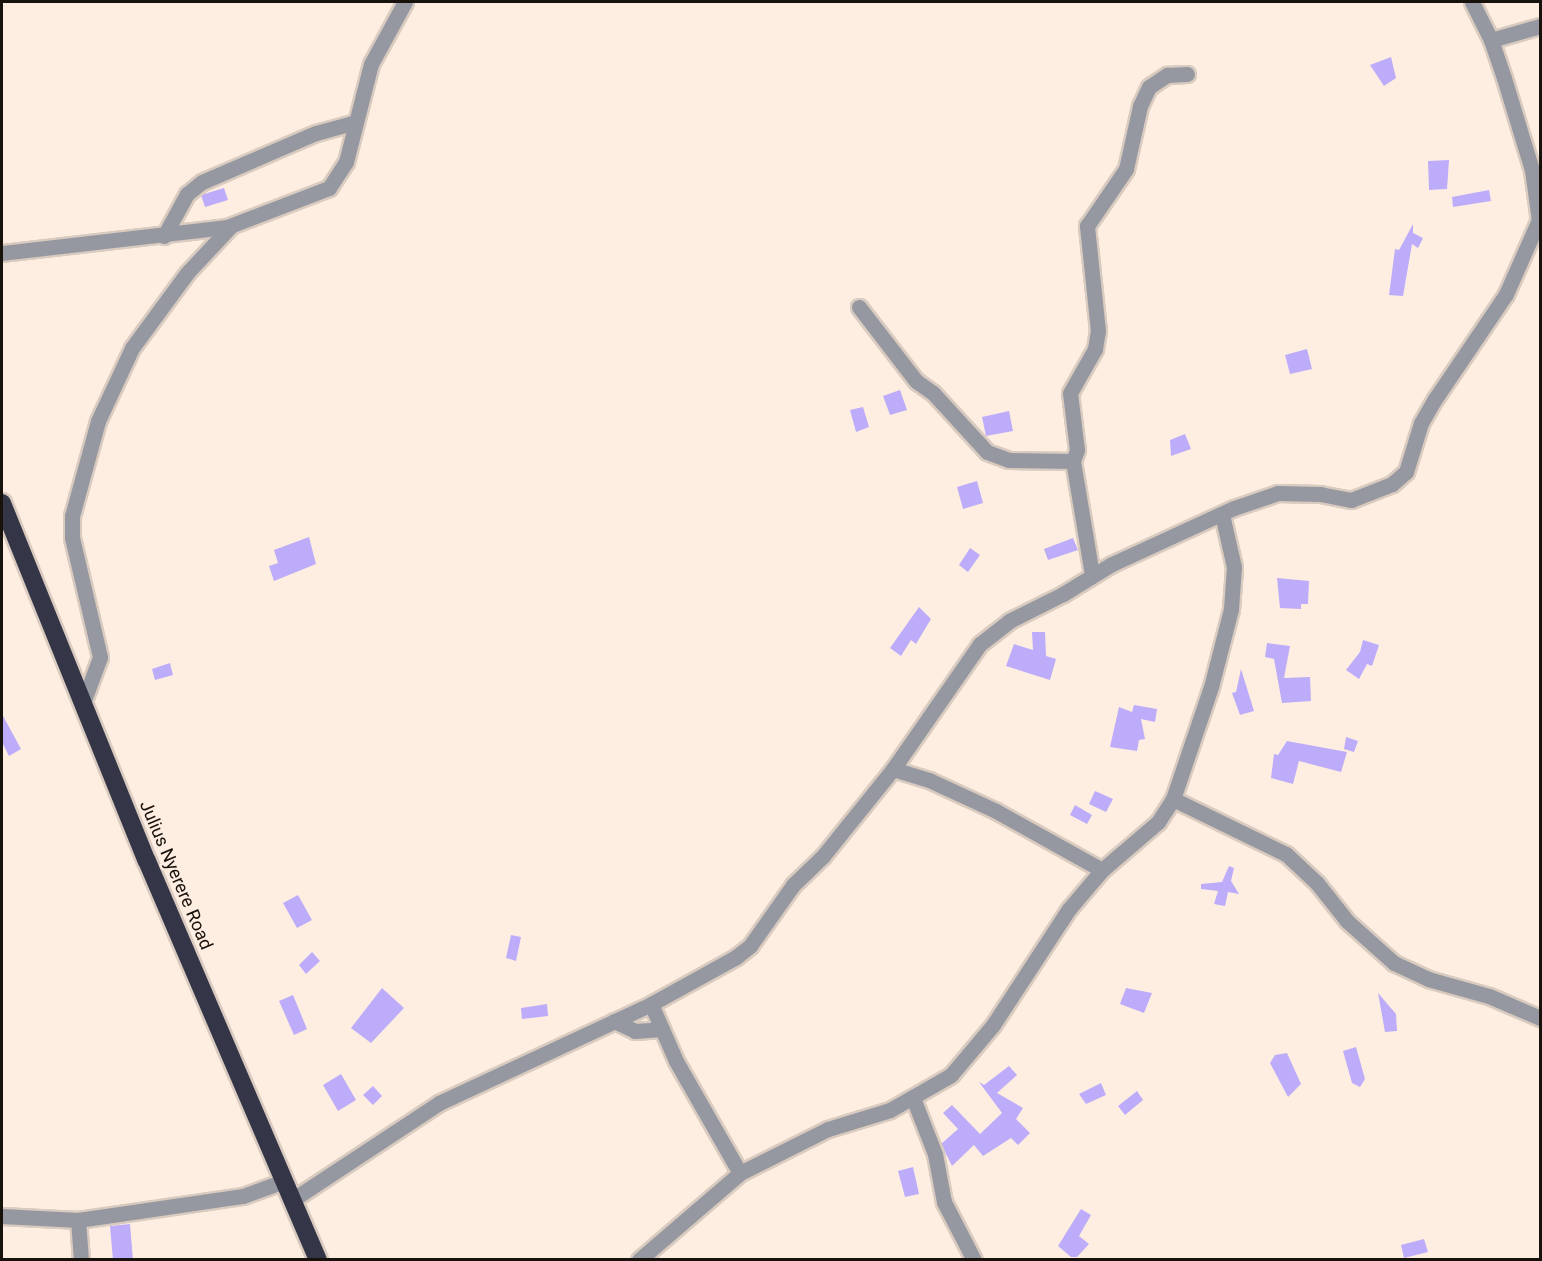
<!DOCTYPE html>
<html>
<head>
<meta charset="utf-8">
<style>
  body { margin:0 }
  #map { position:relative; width:1542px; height:1261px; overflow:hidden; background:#feeee1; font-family:Roboto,sans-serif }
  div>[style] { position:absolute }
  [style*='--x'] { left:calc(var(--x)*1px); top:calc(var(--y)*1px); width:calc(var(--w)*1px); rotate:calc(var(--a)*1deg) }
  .building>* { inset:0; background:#bdacf9 }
  .roads { filter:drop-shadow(2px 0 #d9cbbf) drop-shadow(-2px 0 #d9cbbf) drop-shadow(0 2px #d9cbbf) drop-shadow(0 -2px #d9cbbf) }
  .street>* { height:15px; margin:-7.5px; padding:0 7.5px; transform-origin:7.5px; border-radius:7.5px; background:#9698a1 }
  .highway>* { height:18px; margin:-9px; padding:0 9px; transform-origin:9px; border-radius:9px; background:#343647 }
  span { translate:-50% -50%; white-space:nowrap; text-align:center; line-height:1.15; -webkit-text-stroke:4.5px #feeee1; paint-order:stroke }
  .street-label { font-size:18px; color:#18120c }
  .frame { position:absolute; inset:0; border:3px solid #18120c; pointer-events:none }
</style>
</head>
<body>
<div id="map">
  <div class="building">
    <div style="clip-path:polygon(1391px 57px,1396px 78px,1384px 86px,1370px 65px)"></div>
    <div style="clip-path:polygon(1449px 160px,1447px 189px,1429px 190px,1428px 161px)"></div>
    <div style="clip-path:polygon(224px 188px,228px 200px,205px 207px,201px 195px)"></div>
    <div style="clip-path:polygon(1489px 190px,1491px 201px,1453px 207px,1452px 197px)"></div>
    <div style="clip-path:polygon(1413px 224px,1413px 233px,1423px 238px,1418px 248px,1412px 244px,1403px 296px,1389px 295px,1395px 249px,1399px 250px)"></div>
    <div style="clip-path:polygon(1307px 349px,1312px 369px,1290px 374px,1285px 355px)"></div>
    <div style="clip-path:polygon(900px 390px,907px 410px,890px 415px,883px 396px)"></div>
    <div style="clip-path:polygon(863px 407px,869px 427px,856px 432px,850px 410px)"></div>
    <div style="clip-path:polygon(1009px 411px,1013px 431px,986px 436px,982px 417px)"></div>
    <div style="clip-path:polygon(1185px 434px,1191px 449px,1171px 456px,1170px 440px)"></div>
    <div style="clip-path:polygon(977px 481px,983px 503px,963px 509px,957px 487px)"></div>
    <div style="clip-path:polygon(309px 537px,316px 564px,274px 581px,269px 566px,278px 563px,274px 550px)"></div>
    <div style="clip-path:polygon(1073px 538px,1078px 550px,1048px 560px,1044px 549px)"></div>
    <div style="clip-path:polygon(970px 548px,980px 555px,968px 572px,959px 565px)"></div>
    <div style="clip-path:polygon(1277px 578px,1309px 581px,1308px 604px,1301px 604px,1301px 609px,1280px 608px)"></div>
    <div style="clip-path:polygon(919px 607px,931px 619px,916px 644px,911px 640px,901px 656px,890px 648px)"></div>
    <div style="clip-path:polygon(1032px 632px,1045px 632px,1046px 656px,1056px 659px,1050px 680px,1006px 666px,1014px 644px,1033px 650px)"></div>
    <div style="clip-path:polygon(1363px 640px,1379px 645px,1372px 666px,1367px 664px,1359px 679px,1346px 670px,1360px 652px)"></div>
    <div style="clip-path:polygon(1267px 643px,1290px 646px,1284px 678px,1310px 677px,1311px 701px,1282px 703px,1274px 659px,1265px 657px)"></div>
    <div style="clip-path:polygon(170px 663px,173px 675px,155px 680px,152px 669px)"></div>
    <div style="clip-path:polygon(1241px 669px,1254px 711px,1240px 715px,1232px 693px,1236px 692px)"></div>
    <div style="clip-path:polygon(1134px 705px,1157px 709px,1155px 722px,1141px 719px,1145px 739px,1139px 740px,1137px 751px,1110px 747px,1119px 707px,1132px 712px)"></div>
    <div style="clip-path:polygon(2px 714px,21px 749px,9px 756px,2px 742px)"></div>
    <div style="clip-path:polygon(1346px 737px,1358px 741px,1354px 752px,1344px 749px)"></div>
    <div style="clip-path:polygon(1287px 741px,1347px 752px,1341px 772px,1299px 761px,1293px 784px,1271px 778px,1274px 754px,1278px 755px)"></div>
    <div style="clip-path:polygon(1095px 791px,1113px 799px,1106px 812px,1089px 804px)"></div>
    <div style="clip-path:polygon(1075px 805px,1092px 815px,1087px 824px,1070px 815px)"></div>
    <div style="clip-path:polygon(1229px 866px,1234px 868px,1231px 881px,1239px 894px,1228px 892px,1225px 906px,1214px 904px,1218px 891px,1201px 889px,1201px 884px,1222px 882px)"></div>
    <div style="clip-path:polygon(298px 895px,312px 920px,297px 928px,283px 903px)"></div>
    <div style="clip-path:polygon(511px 935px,521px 937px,516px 961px,506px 958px)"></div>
    <div style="clip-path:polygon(312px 952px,320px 961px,306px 974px,299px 965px)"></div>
    <div style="clip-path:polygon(382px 988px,404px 1008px,371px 1043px,351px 1028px)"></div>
    <div style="clip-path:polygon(1126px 988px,1152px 993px,1144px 1013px,1120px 1004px)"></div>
    <div style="clip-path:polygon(1378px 993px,1396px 1014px,1397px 1031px,1385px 1032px)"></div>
    <div style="clip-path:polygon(293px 995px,307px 1029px,294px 1035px,279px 1001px)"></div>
    <div style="clip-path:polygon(547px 1004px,548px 1016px,522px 1019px,521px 1008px)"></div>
    <div style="clip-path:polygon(1356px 1047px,1365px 1079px,1360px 1087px,1352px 1083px,1343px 1051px)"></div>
    <div style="clip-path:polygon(1287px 1053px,1301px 1084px,1288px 1097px,1270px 1063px,1275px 1055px)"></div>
    <div style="clip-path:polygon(1009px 1066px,1017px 1075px,997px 1093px,1023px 1108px,1016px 1119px,1030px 1133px,1018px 1145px,1011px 1138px,983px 1156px,974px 1145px,952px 1166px,941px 1144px,958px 1129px,943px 1113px,952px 1105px,980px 1134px,1002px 1113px,979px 1082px,984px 1085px)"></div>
    <div style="clip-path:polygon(341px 1074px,356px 1100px,338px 1111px,323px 1085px)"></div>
    <div style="clip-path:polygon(1101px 1083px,1106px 1095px,1086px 1104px,1079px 1094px)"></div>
    <div style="clip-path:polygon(373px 1086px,382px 1096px,373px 1105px,363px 1095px)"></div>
    <div style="clip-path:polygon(1137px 1091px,1143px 1100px,1125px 1115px,1118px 1106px)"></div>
    <div style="clip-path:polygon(913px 1167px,919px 1194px,905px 1197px,898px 1171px)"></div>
    <div style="clip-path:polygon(1081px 1209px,1091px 1215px,1079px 1236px,1089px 1244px,1077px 1257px,1071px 1257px,1058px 1246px)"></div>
    <div style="clip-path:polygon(130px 1224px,133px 1260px,113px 1260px,110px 1226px)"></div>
    <div style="clip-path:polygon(1424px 1239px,1428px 1252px,1404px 1258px,1401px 1245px)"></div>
  </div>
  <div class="roads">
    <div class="street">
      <div style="--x:1472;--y:2;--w:42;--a:63.4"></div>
      <div style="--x:1491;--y:40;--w:40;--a:71.1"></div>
      <div style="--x:1504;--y:78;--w:96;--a:73.1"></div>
      <div style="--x:1532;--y:170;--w:59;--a:82.1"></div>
      <div style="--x:1491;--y:40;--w:51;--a:-15.9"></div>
      <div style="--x:164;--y:236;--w:48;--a:-61.3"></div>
      <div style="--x:187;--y:194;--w:19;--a:-39"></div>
      <div style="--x:202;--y:182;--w:124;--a:-23.3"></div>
      <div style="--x:316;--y:133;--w:41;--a:-15.4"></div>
      <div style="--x:2;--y:253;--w:226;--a:-6.6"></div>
      <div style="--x:227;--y:227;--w:109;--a:-20.9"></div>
      <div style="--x:329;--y:188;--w:31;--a:-57"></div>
      <div style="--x:346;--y:162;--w:101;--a:-75.7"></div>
      <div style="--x:371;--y:64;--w:71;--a:-61.3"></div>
      <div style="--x:859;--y:307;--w:93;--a:52.4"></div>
      <div style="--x:916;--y:381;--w:21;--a:35"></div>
      <div style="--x:933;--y:393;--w:80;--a:47.5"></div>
      <div style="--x:987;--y:452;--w:23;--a:20"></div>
      <div style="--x:1009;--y:460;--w:64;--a:0.9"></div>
      <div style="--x:1073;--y:461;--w:116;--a:80.5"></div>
      <div style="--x:1073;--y:461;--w:12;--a:-70"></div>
      <div style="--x:1077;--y:450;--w:57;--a:-97"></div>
      <div style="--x:1070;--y:393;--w:51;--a:-60.4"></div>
      <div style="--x:1095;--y:349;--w:18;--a:-81"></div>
      <div style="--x:1098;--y:331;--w:106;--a:-96"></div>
      <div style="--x:1087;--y:226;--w:69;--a:-55.6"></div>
      <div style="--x:1126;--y:169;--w:65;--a:-77.5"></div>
      <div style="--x:1140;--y:106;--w:21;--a:-65"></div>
      <div style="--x:1149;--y:87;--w:22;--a:-34"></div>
      <div style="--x:1167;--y:75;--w:20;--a:-3"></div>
      <div style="--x:83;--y:703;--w:49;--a:-69.7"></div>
      <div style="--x:100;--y:657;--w:122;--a:-103.2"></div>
      <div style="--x:72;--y:538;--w:22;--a:-90"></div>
      <div style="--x:72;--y:516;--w:98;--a:-74.7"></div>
      <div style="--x:98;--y:421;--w:81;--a:-65"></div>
      <div style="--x:132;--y:348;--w:93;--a:-53.7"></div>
      <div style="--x:187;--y:273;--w:63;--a:-46.9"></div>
      <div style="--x:893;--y:769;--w:38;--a:17"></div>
      <div style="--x:929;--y:780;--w:74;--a:24.8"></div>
      <div style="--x:996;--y:811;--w:121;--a:29.1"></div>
      <div style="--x:1173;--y:799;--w:126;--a:26"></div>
      <div style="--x:1286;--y:854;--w:42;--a:43.1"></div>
      <div style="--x:1317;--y:883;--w:48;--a:51.7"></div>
      <div style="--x:1347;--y:921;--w:63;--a:41.8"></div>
      <div style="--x:1394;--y:963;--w:38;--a:25"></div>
      <div style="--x:1428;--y:979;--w:63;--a:15.6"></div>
      <div style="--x:1489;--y:996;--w:56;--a:23.3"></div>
      <div style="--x:651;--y:1004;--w:62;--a:66.3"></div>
      <div style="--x:676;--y:1061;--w:129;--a:60.3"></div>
      <div style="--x:614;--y:1021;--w:23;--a:25"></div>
      <div style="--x:635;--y:1031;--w:27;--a:-4"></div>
      <div style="--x:913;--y:1098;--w:60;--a:68.6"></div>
      <div style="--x:935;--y:1154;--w:49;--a:79.4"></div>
      <div style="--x:944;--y:1202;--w:65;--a:62.7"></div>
      <div style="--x:292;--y:1200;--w:176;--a:-33.4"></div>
      <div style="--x:439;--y:1103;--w:234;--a:-25"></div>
      <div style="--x:651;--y:1004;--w:97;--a:-28.9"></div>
      <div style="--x:736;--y:957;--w:18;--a:-38"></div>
      <div style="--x:750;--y:946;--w:75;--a:-54.8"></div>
      <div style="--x:793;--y:885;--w:42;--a:-44"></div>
      <div style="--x:823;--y:856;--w:112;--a:-51.2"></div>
      <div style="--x:893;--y:769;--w:152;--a:-55.2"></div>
      <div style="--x:980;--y:644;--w:37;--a:-38"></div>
      <div style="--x:1009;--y:621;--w:60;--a:-26.6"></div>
      <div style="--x:1063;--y:594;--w:57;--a:-31.5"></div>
      <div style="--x:1112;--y:564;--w:134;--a:-24.7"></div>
      <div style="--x:1234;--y:508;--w:46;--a:-18.8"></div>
      <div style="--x:1278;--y:493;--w:42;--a:1.4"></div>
      <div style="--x:1320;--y:494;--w:32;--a:11"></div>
      <div style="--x:1351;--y:500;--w:44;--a:-21.3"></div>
      <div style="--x:1392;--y:484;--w:18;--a:-41"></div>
      <div style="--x:1406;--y:472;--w:51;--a:-73"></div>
      <div style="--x:1421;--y:423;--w:28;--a:-60"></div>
      <div style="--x:1435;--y:399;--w:127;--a:-55.9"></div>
      <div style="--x:1506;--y:294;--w:81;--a:-66"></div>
      <div style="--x:2;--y:1216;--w:76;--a:3"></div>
      <div style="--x:78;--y:1220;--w:167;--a:-8.3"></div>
      <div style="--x:243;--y:1196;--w:44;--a:-20.1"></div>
      <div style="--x:78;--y:1220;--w:40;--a:85.7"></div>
      <div style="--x:639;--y:1260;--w:133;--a:-40.7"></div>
      <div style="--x:740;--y:1173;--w:98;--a:-26.6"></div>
      <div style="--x:828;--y:1129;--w:65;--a:-17"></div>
      <div style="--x:890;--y:1110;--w:70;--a:-29.8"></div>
      <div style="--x:951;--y:1075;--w:65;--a:-50"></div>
      <div style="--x:993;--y:1025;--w:139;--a:-56.8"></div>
      <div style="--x:1069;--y:909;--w:51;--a:-49.8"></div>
      <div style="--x:1102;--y:870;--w:74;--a:-40.6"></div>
      <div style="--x:1158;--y:822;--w:27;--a:-57"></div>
      <div style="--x:1173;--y:799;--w:118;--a:-71.3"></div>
      <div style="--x:1211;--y:687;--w:81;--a:-75.6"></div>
      <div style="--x:1231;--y:609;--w:42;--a:-85.9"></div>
      <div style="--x:1234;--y:567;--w:54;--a:-102.8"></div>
    </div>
    <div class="highway">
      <div style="--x:2;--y:503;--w:386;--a:68"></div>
      <div style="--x:147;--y:861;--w:434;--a:66.8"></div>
    </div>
  </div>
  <div class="street-label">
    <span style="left:176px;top:875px;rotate:67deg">Julius Nyerere Road</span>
  </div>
  <div class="frame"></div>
</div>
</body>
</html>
